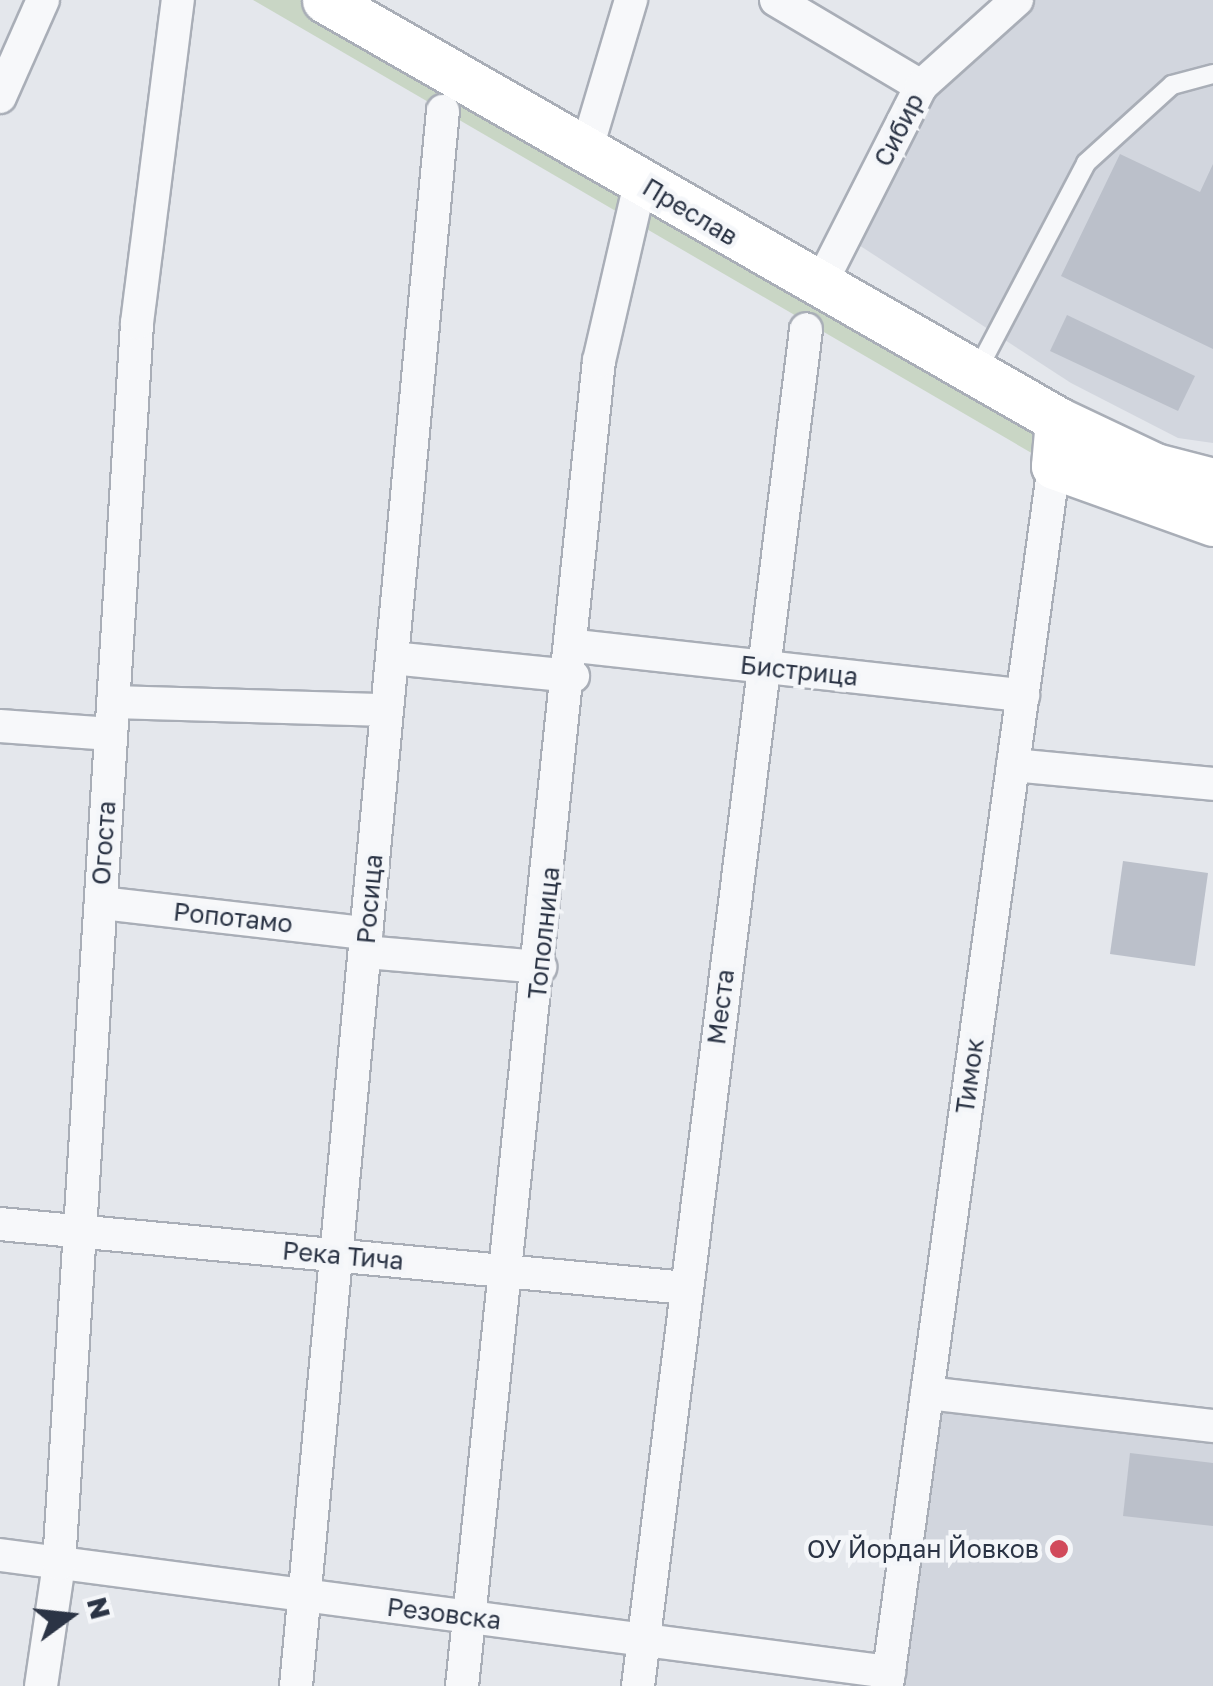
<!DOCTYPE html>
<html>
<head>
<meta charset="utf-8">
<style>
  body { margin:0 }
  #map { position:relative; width:1213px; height:1686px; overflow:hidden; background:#e4e7ec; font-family:"Golos Text",sans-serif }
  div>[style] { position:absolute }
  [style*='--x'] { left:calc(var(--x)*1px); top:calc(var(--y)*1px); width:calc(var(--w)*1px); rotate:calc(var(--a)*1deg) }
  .built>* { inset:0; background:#d2d6de }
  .green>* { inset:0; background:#c9d6c5 }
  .building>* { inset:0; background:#bbc0ca }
  .roads { filter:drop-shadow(2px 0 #a9aeb7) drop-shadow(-2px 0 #a9aeb7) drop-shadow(0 2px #a9aeb7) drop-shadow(0 -2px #a9aeb7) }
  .service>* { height:18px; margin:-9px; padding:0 9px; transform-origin:9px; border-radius:9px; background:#f7f8fa }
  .minor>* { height:32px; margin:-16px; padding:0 16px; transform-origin:16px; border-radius:16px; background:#f7f8fa }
  .secondary>* { height:45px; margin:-22.5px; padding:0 22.5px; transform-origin:22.5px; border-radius:22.5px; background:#fff }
  .dots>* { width:28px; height:28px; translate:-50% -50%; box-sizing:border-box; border:5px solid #f4f6f9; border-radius:50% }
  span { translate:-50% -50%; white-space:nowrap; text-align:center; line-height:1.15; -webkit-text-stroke:9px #f4f6f9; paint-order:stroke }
  .street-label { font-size:25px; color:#2b3445 }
  .poi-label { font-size:25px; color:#2b3445 }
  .right { translate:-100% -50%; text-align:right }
  .north { position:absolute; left:20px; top:1566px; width:100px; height:100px; -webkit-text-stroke:8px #f4f6f9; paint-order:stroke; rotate:75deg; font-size:28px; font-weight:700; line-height:40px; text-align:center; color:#2b3445 }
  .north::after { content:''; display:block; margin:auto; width:35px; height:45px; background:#2b3445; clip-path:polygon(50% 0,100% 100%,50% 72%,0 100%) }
</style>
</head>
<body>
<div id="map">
  <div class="built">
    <div style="clip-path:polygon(1017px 0,1213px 0,1213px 443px,1178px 438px,1071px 383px,845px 236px,921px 86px)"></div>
    <div style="clip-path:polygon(927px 1393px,1213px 1426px,1213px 1686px,887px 1686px)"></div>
  </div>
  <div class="green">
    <div style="clip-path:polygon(253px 0,325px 0,1058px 420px,1054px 466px)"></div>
  </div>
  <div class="building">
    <div style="clip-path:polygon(1120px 154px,1200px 192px,1213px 164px,1213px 349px,1061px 276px)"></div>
    <div style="clip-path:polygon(1067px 315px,1195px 376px,1178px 411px,1050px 351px)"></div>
    <div style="clip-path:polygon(1123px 861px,1208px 873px,1195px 966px,1110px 954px)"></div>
    <div style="clip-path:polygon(1130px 1453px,1213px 1463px,1213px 1526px,1123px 1516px)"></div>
  </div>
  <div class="roads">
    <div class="service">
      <div style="--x:977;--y:371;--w:235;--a:-62.3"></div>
      <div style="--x:1086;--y:163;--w:116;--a:-42.2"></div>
      <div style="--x:1172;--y:85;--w:42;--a:-15"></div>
    </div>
    <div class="minor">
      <div style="--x:776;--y:0;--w:169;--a:30.7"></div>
      <div style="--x:0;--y:97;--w:106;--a:-66.1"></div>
      <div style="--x:586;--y:151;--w:158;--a:-73.4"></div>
      <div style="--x:818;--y:289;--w:228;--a:-63.1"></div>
      <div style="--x:921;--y:86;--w:129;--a:-41.9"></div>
      <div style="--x:576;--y:646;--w:450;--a:6.3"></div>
      <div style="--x:392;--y:658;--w:182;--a:5.7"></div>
      <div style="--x:113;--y:702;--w:274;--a:1.7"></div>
      <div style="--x:0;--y:726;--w:111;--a:4.1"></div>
      <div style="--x:1013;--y:765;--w:201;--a:5.4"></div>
      <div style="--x:101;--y:903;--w:267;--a:6.5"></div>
      <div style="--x:365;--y:952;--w:176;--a:4.9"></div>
      <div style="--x:0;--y:1224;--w:689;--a:5.33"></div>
      <div style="--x:927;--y:1393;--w:288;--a:6.6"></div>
      <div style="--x:0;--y:1555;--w:897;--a:7.5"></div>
      <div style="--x:41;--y:1686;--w:123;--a:-81.6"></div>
      <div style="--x:59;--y:1564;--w:1243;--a:-86.4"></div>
      <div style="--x:137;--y:323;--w:326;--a:-82.8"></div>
      <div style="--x:296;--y:1686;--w:1582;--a:-84.67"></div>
      <div style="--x:462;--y:1686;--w:1332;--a:-84.1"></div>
      <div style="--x:599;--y:361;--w:183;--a:-77"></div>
      <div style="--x:638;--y:1686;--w:1367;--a:-82.94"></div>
      <div style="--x:887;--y:1686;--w:1231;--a:-82.21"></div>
    </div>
    <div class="secondary">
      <div style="--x:325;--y:0;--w:845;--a:29.81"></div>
      <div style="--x:1058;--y:420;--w:46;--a:95"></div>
      <div style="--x:1054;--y:466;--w:169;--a:19.7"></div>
      <div style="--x:1058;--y:420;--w:107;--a:25.4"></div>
      <div style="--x:1155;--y:466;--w:60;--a:14.5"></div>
    </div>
  </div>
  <div class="dots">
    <div style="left:1059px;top:1549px;background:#d1495b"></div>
  </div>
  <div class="street-label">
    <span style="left:899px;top:130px;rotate:-63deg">Сибир</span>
    <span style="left:690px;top:212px;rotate:31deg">Преслав</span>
    <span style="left:799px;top:671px;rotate:6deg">Бистрица</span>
    <span style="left:104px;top:843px;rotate:-86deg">Огоста</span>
    <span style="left:370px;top:899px;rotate:-85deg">Росица</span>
    <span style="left:233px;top:918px;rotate:6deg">Ропотамо</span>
    <span style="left:544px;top:933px;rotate:-84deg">Тополница</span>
    <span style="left:721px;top:1007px;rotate:-83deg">Места</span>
    <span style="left:970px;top:1076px;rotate:-82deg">Тимок</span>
    <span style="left:343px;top:1256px;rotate:5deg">Река Тича</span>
    <span style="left:444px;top:1614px;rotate:7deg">Резовска</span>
  </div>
  <div class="poi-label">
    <span class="right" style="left:1039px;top:1549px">ОУ Йордан Йовков</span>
  </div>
  <div class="north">N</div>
</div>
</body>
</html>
